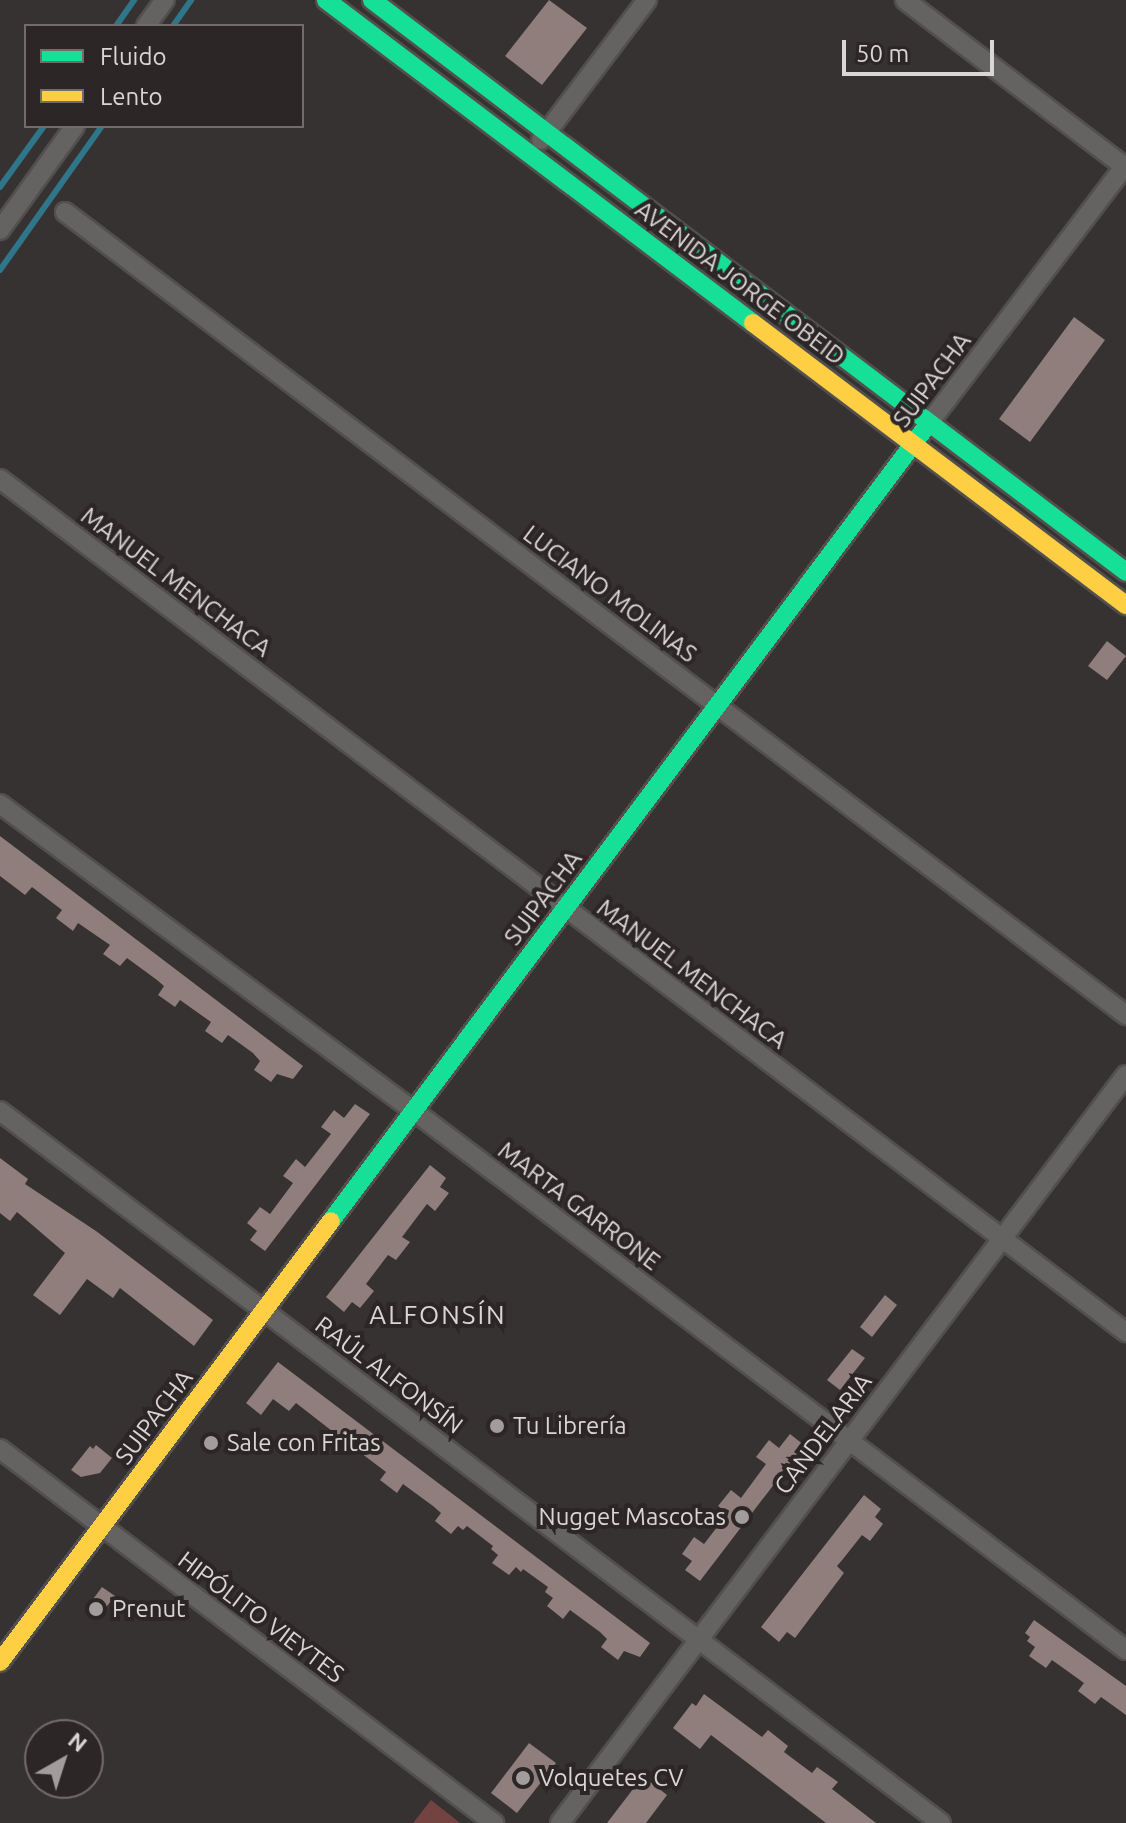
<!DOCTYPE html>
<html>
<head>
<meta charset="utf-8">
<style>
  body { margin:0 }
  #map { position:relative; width:1126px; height:1823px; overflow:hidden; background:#353231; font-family:Ubuntu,sans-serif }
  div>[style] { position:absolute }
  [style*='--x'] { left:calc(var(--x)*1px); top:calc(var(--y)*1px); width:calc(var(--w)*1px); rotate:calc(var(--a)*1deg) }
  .green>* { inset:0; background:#734341 }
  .stream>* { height:6px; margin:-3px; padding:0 3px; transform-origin:3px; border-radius:3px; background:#30768b }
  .building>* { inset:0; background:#8f7e7c }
  .roads { filter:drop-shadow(2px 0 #524f4f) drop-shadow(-2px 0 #524f4f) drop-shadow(0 2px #524f4f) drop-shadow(0 -2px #524f4f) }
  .street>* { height:18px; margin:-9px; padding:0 9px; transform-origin:9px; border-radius:9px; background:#656362 }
  .fast>* { height:18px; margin:-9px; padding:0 9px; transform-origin:9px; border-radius:9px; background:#16e098 }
  .slow>* { height:18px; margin:-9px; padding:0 9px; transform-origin:9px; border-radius:9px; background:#ffcf43 }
  .dots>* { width:22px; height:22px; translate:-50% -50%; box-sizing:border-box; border:4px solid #2c2726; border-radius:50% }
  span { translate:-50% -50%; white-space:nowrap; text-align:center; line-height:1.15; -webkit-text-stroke:8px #2c2726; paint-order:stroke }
  .street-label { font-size:24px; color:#dad6d6 }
  .poi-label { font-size:24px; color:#dad6d6 }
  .left { translate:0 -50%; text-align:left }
  .right { translate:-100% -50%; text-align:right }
  .neighbourhood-label { font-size:26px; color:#dad6d6; letter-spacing:2px }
  .legend { position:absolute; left:24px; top:24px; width:280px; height:104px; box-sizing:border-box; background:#2c2726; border:2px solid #726d6c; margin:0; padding:10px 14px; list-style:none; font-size:24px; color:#dad6d6 }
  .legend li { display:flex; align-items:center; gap:16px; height:40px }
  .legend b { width:40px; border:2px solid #726d6c }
  .north { position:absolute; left:24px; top:1719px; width:80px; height:80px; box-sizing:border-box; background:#2c2726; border:2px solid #726d6c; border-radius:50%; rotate:39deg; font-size:22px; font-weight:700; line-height:32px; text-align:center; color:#dad6d6 }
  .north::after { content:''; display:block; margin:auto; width:28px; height:36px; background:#a09d9c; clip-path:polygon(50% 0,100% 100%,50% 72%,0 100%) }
  .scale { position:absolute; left:842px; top:40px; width:152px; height:36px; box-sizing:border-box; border:4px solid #dad6d6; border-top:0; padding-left:10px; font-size:24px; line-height:28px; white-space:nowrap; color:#dad6d6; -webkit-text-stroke:6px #2c2726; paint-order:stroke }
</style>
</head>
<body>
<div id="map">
  <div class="green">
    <div style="clip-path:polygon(431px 1800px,460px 1823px,413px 1823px)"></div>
  </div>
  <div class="stream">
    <div style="--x:116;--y:26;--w:32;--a:-55"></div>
    <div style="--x:173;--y:26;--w:32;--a:-55"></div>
    <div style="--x:0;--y:187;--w:75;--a:-54.2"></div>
    <div style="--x:0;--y:270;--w:176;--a:-54.7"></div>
  </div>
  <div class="building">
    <div style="clip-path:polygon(549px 0,587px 28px,542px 85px,505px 56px)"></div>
    <div style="clip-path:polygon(1074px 317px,1105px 340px,1030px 442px,999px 419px)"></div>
    <div style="clip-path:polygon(1107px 641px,1126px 656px,1107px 680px,1088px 666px)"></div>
    <div style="clip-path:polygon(0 836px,303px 1066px,293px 1079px,277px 1074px,271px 1082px,254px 1070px,260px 1061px,253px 1053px,228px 1035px,222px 1043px,205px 1031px,211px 1022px,180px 1000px,175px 1007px,158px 995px,164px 986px,157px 980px,127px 958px,120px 966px,103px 954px,110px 945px,78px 923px,73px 931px,56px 918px,62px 910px,32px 887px,25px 895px,0 876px)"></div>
    <div style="clip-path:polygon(355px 1104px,370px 1114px,265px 1251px,250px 1240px,257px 1231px,247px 1223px,260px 1207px,270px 1214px,293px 1183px,283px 1176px,296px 1159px,305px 1167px,331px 1134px,321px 1127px,334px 1110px,344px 1118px)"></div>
    <div style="clip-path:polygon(0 1158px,28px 1179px,25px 1184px,96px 1231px,213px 1320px,194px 1346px,120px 1288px,113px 1298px,87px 1279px,60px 1315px,33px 1295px,65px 1253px,17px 1212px,10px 1221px,0 1213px)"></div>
    <div style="clip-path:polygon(430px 1165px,446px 1178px,440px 1187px,449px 1193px,435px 1211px,427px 1204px,402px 1237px,410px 1242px,396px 1260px,388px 1255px,366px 1284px,374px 1291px,360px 1308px,352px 1302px,344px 1312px,326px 1297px)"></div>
    <div style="clip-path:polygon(885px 1295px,897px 1305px,872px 1337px,860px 1327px)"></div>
    <div style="clip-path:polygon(852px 1349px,865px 1358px,840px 1390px,827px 1380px)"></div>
    <div style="clip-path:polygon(278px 1362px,650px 1643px,640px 1657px,624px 1651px,618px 1660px,601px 1647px,607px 1639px,600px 1632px,570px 1610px,563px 1619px,547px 1606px,553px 1598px,545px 1592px,548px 1587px,523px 1569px,521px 1572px,516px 1567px,509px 1575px,492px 1563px,498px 1555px,491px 1549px,493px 1546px,467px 1526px,463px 1530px,458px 1526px,451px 1534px,435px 1521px,441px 1513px,433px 1506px,403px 1484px,397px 1493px,380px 1480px,386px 1472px,349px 1444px,343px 1452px,326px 1440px,332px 1431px,296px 1403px,289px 1411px,273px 1399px,261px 1415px,246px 1403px)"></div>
    <div style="clip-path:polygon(790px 1434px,804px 1445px,700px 1581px,685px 1570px,692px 1561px,682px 1554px,694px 1537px,704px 1544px,728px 1513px,718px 1506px,731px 1490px,741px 1498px,766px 1464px,756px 1457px,769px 1440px,779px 1448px)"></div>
    <div style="clip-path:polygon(96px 1445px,112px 1458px,100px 1473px,81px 1477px,71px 1470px,90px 1446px,93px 1449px)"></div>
    <div style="clip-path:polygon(864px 1495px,881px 1509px,875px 1517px,883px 1524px,870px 1541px,862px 1535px,843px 1559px,837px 1566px,844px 1573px,795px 1638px,787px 1632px,779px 1642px,761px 1627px)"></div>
    <div style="clip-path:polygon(102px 1587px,115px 1596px,97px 1619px,85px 1610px)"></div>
    <div style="clip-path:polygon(1034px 1620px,1126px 1686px,1126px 1715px,1101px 1697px,1095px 1704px,1078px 1691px,1084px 1683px,1052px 1660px,1046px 1668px,1029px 1656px,1035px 1647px,1027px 1641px,1030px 1637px,1025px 1633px)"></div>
    <div style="clip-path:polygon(704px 1694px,762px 1737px,768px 1730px,788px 1746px,784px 1752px,812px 1773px,817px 1767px,838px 1782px,832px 1789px,876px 1823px,826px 1823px,711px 1735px,700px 1749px,673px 1728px,692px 1703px,696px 1706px)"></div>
    <div style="clip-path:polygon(529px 1743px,556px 1763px,517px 1813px,491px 1793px)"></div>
    <div style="clip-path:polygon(643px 1776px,667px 1795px,646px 1823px,607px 1823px)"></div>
  </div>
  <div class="roads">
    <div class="street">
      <div style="--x:905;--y:0;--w:278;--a:37.2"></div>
      <div style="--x:146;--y:26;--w:32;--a:-54"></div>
      <div style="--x:541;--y:140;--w:176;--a:-52.9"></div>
      <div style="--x:65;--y:212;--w:1331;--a:37.12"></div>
      <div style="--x:0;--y:230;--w:128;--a:-54.2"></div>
      <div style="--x:929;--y:423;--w:325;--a:-52.7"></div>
      <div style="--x:0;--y:479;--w:1413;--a:37.15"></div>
      <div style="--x:0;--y:804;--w:515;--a:36.56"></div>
      <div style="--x:414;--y:1111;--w:893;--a:37.13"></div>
      <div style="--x:0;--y:1111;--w:1180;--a:37.11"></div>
      <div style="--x:0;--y:1449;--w:620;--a:37.13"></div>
      <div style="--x:560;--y:1823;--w:938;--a:-52.89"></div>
    </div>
    <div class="fast">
      <div style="--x:326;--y:0;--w:535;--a:37.11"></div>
      <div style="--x:372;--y:0;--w:946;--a:37.18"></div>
      <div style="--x:331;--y:1221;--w:997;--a:-53.15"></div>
    </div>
    <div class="slow">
      <div style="--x:753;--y:323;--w:468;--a:37.1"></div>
      <div style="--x:0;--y:1662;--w:551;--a:-53.11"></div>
    </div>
  </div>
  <div class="dots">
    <div style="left:497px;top:1426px;background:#a09d9c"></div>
    <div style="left:211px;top:1443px;background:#a09d9c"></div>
    <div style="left:742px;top:1517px;background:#a09d9c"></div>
    <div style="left:96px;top:1609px;background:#a09d9c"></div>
    <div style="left:523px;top:1778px;background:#a09d9c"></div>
  </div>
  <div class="street-label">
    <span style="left:740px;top:283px;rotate:37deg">AVENIDA JORGE OBEID</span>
    <span style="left:932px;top:380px;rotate:-53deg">SUIPACHA</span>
    <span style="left:176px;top:582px;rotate:37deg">MANUEL MENCHACA</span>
    <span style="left:610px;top:594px;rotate:37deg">LUCIANO MOLINAS</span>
    <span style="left:543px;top:898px;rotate:-53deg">SUIPACHA</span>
    <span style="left:692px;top:974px;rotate:37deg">MANUEL MENCHACA</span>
    <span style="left:579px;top:1206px;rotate:37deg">MARTA GARRONE</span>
    <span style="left:389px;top:1375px;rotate:37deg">RAÚL ALFONSÍN</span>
    <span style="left:154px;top:1417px;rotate:-53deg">SUIPACHA</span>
    <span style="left:823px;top:1434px;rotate:-53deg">CANDELARIA</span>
    <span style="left:261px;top:1617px;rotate:37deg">HIPÓLITO VIEYTES</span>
  </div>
  <div class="poi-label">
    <span class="left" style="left:513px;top:1426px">Tu Librería</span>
    <span class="left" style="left:227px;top:1443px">Sale con Fritas</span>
    <span class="right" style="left:726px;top:1517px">Nugget Mascotas</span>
    <span class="left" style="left:112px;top:1609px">Prenut</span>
    <span class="left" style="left:539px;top:1778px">Volquetes CV</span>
  </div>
  <div class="neighbourhood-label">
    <span style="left:438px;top:1315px">ALFONSÍN</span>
  </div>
  <ul class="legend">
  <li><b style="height:10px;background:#16e098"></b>Fluido</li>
  <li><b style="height:10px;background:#ffcf43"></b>Lento</li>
  </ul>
  <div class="north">N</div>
  <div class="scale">50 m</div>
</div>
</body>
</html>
